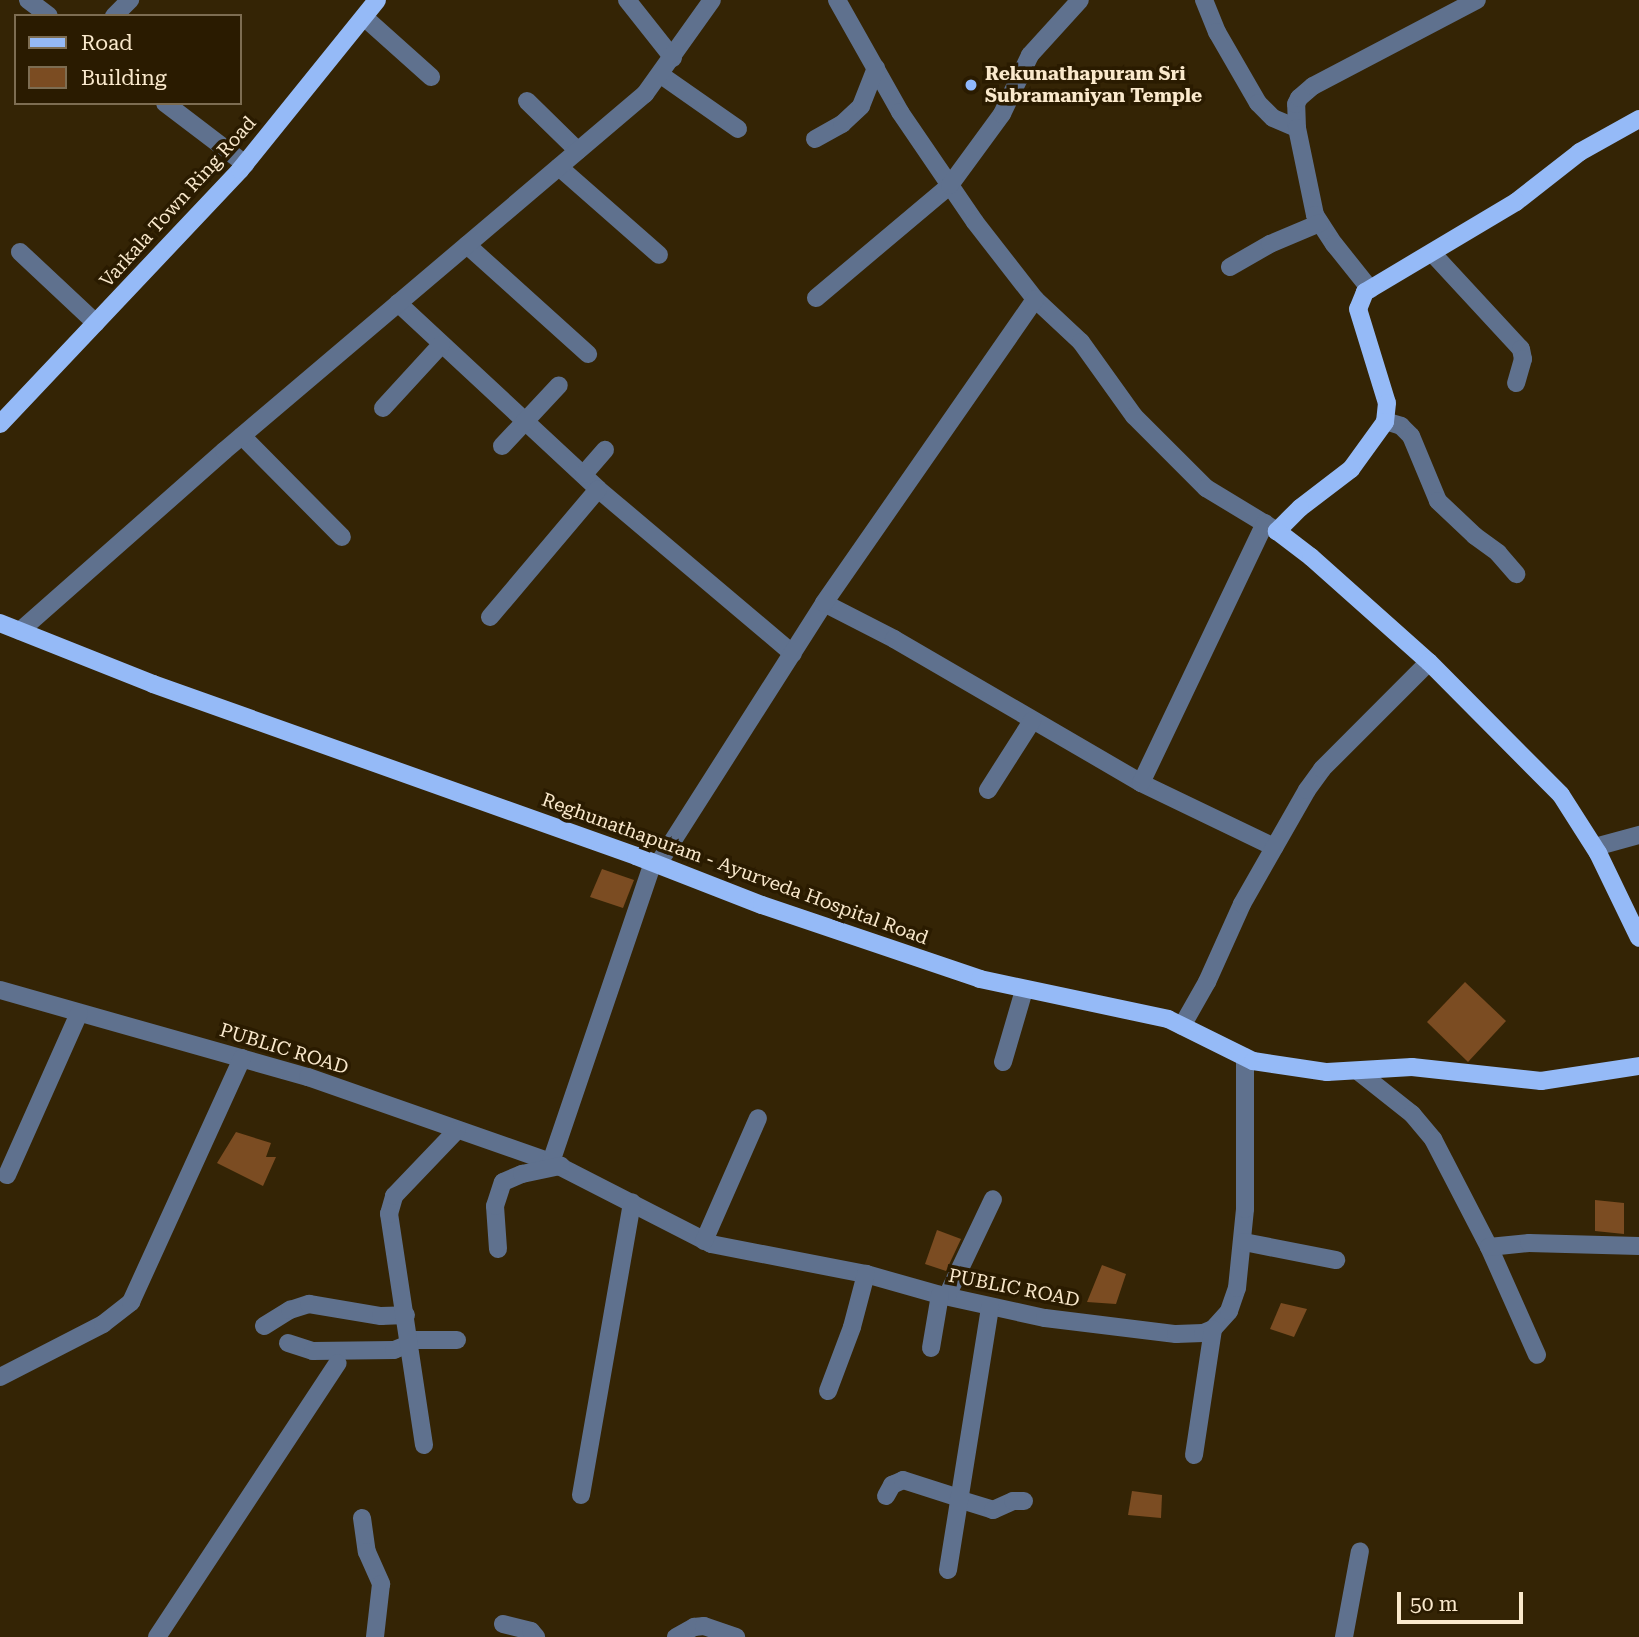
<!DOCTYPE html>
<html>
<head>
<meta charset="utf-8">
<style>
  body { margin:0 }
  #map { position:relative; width:1639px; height:1637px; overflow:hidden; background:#342405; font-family:"Roboto Serif",serif }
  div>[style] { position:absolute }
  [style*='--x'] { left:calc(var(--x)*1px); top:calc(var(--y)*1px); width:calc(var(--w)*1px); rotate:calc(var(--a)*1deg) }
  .building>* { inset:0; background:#7b4c22 }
  .minor>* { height:18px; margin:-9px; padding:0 9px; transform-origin:9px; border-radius:9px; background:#5f718e }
  .major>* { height:18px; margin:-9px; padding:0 9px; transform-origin:9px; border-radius:9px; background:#95baf7 }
  .dots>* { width:19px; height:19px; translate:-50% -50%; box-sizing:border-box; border:4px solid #2a1b00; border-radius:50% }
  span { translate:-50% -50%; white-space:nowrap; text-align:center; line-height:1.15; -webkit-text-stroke:7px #2a1b00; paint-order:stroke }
  .poi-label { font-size:19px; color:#fae9cc; font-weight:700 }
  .left { translate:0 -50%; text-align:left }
  .street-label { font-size:19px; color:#fae9cc }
  .legend { position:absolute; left:14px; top:14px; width:228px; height:91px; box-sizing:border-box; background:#2a1b00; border:2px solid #7d6d52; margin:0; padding:9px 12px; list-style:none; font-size:21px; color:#fae9cc }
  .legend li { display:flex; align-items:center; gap:14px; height:35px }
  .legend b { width:35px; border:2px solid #7d6d52 }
  .scale { position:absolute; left:1397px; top:1592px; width:126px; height:32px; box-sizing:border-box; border:4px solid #fae9cc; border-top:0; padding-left:9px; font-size:21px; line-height:24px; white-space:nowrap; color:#fae9cc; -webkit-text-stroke:5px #2a1b00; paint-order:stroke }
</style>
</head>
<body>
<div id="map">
  <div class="building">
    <div style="clip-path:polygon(602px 869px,634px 880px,623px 908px,590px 897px)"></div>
    <div style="clip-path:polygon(1465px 982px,1506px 1021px,1468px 1062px,1427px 1022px)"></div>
    <div style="clip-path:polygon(236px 1132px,271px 1143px,266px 1157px,276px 1157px,263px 1186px,217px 1163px)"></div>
    <div style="clip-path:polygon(1595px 1200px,1624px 1203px,1624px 1234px,1595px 1231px)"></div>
    <div style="clip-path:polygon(937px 1230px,961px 1239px,946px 1271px,925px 1264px)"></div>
    <div style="clip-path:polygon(1102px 1265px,1126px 1274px,1116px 1304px,1087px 1302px)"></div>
    <div style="clip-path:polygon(1281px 1303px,1307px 1309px,1294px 1337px,1270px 1329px)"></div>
    <div style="clip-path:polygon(1132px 1491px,1162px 1495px,1161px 1518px,1128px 1515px)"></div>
  </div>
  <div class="minor">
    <div style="--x:28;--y:0;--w:26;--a:37"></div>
    <div style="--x:627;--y:0;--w:74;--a:51.6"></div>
    <div style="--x:837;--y:0;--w:129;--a:60.6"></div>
    <div style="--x:900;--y:112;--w:133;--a:55.7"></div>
    <div style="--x:975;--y:222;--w:98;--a:52.1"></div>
    <div style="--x:1035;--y:299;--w:63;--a:43.1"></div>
    <div style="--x:1081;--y:342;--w:91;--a:54.4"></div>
    <div style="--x:1134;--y:416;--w:102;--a:45"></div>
    <div style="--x:1206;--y:488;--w:83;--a:31.2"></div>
    <div style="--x:1204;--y:0;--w:35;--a:68"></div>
    <div style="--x:1217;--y:32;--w:82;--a:60"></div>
    <div style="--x:1258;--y:103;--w:21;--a:45"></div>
    <div style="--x:1273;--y:118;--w:26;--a:23"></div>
    <div style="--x:1297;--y:128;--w:24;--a:-92"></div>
    <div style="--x:1296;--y:104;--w:7;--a:-63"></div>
    <div style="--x:1299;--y:98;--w:18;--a:-41"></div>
    <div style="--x:1313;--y:86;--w:185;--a:-27.7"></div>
    <div style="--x:114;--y:16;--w:23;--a:-45"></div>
    <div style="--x:364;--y:17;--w:90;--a:41.8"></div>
    <div style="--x:661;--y:75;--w:94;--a:35"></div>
    <div style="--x:527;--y:101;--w:71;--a:44.4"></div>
    <div style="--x:165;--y:103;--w:101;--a:37.3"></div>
    <div style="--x:1297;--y:128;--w:89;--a:78.3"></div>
    <div style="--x:1315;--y:215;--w:35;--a:57"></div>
    <div style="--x:1334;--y:244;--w:58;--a:51.3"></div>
    <div style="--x:815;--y:139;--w:31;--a:-29"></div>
    <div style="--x:842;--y:124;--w:26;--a:-43"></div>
    <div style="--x:861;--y:106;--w:41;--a:-68.5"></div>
    <div style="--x:559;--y:167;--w:133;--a:41.3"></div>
    <div style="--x:467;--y:245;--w:163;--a:42"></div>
    <div style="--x:20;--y:252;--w:104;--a:43.1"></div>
    <div style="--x:1433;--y:254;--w:129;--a:47.2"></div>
    <div style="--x:1521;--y:349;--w:10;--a:79"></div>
    <div style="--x:1523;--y:359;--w:25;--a:106"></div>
    <div style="--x:1230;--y:267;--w:46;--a:-29.9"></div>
    <div style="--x:1270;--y:244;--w:54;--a:-22.8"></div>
    <div style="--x:816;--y:298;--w:175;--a:-40.1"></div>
    <div style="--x:950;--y:185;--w:88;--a:-53.8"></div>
    <div style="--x:1002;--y:114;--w:65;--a:-64.6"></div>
    <div style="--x:1030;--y:55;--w:74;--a:-47.7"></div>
    <div style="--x:398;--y:303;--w:273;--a:42.9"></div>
    <div style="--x:598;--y:489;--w:255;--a:40.2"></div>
    <div style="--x:383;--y:408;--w:86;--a:-47.4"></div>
    <div style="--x:1385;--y:421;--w:17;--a:17"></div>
    <div style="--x:1401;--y:426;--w:14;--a:45"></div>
    <div style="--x:1411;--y:436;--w:70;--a:67.4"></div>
    <div style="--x:1438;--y:501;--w:51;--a:43.4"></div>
    <div style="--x:1475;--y:536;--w:29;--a:36"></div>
    <div style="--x:1498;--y:553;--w:28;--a:49"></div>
    <div style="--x:242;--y:436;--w:142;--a:45.3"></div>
    <div style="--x:502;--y:446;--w:83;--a:-46.9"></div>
    <div style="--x:584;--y:474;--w:32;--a:-49"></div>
    <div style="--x:824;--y:603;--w:79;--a:27.2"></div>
    <div style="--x:894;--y:639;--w:286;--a:30.2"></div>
    <div style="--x:1141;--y:783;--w:148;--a:25.7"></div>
    <div style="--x:490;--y:617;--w:167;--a:-49.8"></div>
    <div style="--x:20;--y:631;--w:272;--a:-41.4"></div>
    <div style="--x:224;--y:451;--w:552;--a:-40.3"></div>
    <div style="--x:645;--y:94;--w:115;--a:-54.5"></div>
    <div style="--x:1141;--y:783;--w:288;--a:-64.5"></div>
    <div style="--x:988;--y:790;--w:82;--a:-57.5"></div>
    <div style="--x:1595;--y:847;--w:46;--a:-15.3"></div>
    <div style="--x:658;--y:864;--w:309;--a:-57.5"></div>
    <div style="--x:824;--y:603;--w:370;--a:-55.2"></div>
    <div style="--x:0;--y:990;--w:320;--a:15.8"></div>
    <div style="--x:308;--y:1077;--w:257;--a:19.3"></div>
    <div style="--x:551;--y:1162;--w:180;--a:27.1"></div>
    <div style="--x:711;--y:1244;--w:158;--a:11"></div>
    <div style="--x:866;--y:1274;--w:77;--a:15.8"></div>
    <div style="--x:940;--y:1295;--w:107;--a:12.4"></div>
    <div style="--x:1045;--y:1318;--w:132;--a:7"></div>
    <div style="--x:1176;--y:1334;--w:27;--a:-2"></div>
    <div style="--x:1203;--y:1333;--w:11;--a:-22"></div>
    <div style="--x:1213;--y:1329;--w:24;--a:-48"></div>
    <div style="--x:1229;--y:1311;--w:24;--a:-71"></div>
    <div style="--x:1237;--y:1288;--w:79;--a:-84.2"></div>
    <div style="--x:1245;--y:1209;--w:152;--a:-90"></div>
    <div style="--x:1182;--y:1026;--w:51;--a:-60.4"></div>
    <div style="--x:1207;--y:982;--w:85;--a:-65.8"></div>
    <div style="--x:1242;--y:904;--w:131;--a:-60.3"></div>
    <div style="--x:1307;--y:790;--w:26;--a:-54"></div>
    <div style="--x:1322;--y:769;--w:151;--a:-45"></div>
    <div style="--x:1003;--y:1062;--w:75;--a:-73.7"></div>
    <div style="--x:1359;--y:1072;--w:68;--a:38.4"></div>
    <div style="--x:1412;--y:1114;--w:33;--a:50"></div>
    <div style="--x:1433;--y:1139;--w:122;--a:62.6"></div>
    <div style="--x:1489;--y:1247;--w:118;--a:66"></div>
    <div style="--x:551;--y:1162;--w:317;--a:-71.2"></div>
    <div style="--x:7;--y:1175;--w:177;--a:-66"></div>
    <div style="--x:704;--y:1241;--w:134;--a:-66.3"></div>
    <div style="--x:1244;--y:1242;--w:94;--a:11.1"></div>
    <div style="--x:1489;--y:1247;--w:40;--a:-5.7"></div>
    <div style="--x:1529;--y:1243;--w:110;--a:1.6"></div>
    <div style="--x:498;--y:1249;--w:43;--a:-94"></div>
    <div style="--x:495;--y:1206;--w:25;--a:-72"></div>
    <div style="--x:503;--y:1182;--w:21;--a:-23"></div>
    <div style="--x:522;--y:1174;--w:40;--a:-12"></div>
    <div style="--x:947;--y:1296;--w:107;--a:-64.6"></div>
    <div style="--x:264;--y:1326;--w:31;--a:-32"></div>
    <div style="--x:290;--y:1310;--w:20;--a:-18"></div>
    <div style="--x:309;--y:1304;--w:73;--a:9.5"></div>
    <div style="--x:381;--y:1316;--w:25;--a:-2"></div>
    <div style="--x:409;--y:1340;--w:48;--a:0"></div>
    <div style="--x:288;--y:1343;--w:26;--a:18"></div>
    <div style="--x:313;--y:1351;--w:81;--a:-0.7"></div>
    <div style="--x:394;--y:1350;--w:16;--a:-22"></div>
    <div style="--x:931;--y:1348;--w:54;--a:-80.4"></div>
    <div style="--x:0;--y:1377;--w:116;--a:-27.2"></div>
    <div style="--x:103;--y:1324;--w:36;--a:-38"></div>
    <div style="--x:131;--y:1302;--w:268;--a:-65.5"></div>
    <div style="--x:828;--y:1391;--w:68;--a:-69.4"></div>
    <div style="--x:852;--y:1327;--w:55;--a:-75.2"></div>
    <div style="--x:424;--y:1445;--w:234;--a:-98.6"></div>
    <div style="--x:389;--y:1214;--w:19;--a:-74"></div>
    <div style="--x:394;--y:1196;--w:91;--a:-46.3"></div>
    <div style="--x:1194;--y:1455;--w:127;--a:-81.4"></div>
    <div style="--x:581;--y:1495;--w:297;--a:-80.1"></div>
    <div style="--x:886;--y:1496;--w:13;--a:-61"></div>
    <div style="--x:892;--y:1485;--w:12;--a:-24"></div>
    <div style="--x:903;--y:1480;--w:59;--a:17.8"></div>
    <div style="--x:958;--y:1499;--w:37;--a:17"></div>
    <div style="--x:993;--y:1510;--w:22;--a:-24"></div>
    <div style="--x:1013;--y:1501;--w:11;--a:0"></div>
    <div style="--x:362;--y:1518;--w:34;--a:82"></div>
    <div style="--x:367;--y:1552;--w:35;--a:66"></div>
    <div style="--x:381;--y:1584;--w:53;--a:96.5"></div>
    <div style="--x:948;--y:1570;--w:266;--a:-80.9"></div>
    <div style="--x:503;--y:1624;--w:29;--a:14"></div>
    <div style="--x:531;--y:1631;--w:8;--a:50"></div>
    <div style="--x:157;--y:1637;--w:328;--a:-56.6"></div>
    <div style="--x:676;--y:1637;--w:21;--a:-29"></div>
    <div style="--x:694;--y:1627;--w:10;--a:-6"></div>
    <div style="--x:704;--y:1626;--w:34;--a:19"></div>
    <div style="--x:1344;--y:1637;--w:87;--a:-79.5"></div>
  </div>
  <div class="major">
    <div style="--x:1639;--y:119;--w:68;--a:150.8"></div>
    <div style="--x:1580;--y:152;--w:81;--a:142"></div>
    <div style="--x:1516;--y:202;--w:176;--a:149.2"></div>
    <div style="--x:1365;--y:292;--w:18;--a:112"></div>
    <div style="--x:1358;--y:309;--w:98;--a:72.9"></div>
    <div style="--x:1387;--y:403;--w:19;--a:96"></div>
    <div style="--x:1385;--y:422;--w:58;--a:125.9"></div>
    <div style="--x:1351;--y:469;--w:64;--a:142.6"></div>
    <div style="--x:1300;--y:508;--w:33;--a:135"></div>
    <div style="--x:1277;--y:531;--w:43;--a:37.4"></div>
    <div style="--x:1311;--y:557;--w:158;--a:41.7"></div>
    <div style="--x:1429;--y:662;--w:187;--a:45.2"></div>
    <div style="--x:1561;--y:795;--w:69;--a:57.5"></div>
    <div style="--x:1598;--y:853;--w:94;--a:64.2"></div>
    <div style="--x:0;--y:424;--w:349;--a:-46.6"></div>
    <div style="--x:240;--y:170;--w:218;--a:-51.1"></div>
    <div style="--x:0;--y:623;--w:165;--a:21.7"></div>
    <div style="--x:153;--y:684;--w:513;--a:19.6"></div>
    <div style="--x:636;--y:856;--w:135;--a:21.3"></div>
    <div style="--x:762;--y:905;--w:230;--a:18.7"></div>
    <div style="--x:980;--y:979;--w:192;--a:12"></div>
    <div style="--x:1168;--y:1019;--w:95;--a:26.3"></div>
    <div style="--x:1253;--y:1061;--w:75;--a:8.5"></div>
    <div style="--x:1327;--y:1072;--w:85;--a:-3.4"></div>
    <div style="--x:1412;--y:1067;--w:130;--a:6.2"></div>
    <div style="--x:1541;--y:1081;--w:99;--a:-8.7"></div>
  </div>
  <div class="dots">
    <div style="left:971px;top:85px;background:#8fb8fd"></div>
  </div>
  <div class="poi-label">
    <span class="left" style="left:985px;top:85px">Rekunathapuram Sri<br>Subramaniyan Temple</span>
  </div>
  <div class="street-label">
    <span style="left:178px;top:202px;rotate:-48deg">Varkala Town Ring Road</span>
    <span style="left:735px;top:869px;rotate:20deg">Reghunathapuram - Ayurveda Hospital Road</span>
    <span style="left:284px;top:1049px;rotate:17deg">PUBLIC ROAD</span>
    <span style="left:1014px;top:1288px;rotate:11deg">PUBLIC ROAD</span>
  </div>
  <ul class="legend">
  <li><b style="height:9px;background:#95baf7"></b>Road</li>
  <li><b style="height:19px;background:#7b4c22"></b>Building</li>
  </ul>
  <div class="scale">50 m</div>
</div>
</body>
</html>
